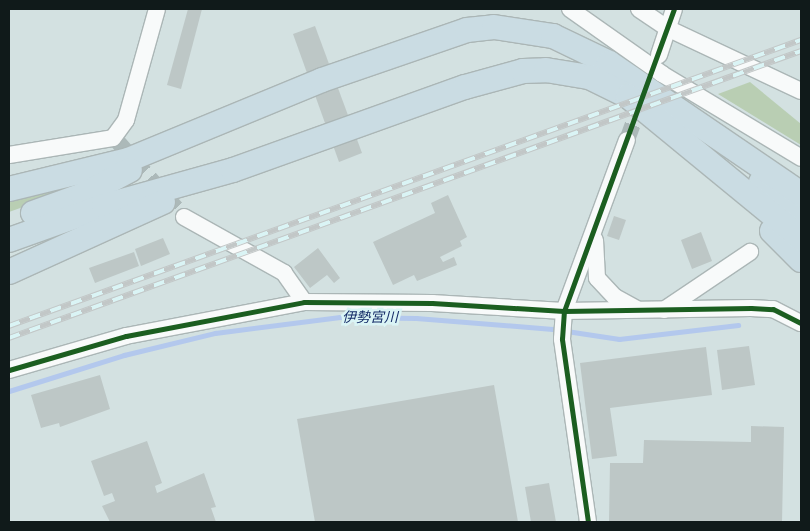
<!DOCTYPE html>
<html>
<head>
<meta charset="utf-8">
<style>
  body { margin:0 }
  #map { position:relative; width:810px; height:531px; overflow:hidden; background:#d3e1e1; font-family:"Open Sans","Noto Sans JP",sans-serif }
  div>[style] { position:absolute }
  [style*='--x'] { left:calc(var(--x)*1px); top:calc(var(--y)*1px); width:calc(var(--w)*1px); rotate:calc(var(--a)*1deg) }
  .green>* { inset:0; background:#b9ceb3 }
  .stream>* { height:5px; margin:-2.5px; padding:0 2.5px; transform-origin:2.5px; border-radius:2.5px; background:#b3c8ed }
  .building>* { inset:0; background:#bdc7c6 }
  .minor-tunnel>* { height:16px; margin-top:-8px; transform-origin:0; background:repeating-linear-gradient(90deg,#acb9b9 0 16px,transparent 0 24px) }
  .roads { filter:drop-shadow(1px 0 #abb6b6) drop-shadow(-1px 0 #abb6b6) drop-shadow(0 1px #abb6b6) drop-shadow(0 -1px #abb6b6) }
  .minor>* { height:16px; margin:-8px; padding:0 8px; transform-origin:8px; border-radius:8px; background:#f8fafa }
  .highway>* { height:24px; margin:-12px; padding:0 12px; transform-origin:12px; border-radius:12px; background:#cadce3 }
  .rail>* { height:5.5px; margin-top:-2.75px; transform-origin:0; background:repeating-linear-gradient(90deg,#daf4f5 0 11px,#c2c7c7 0 22px); box-sizing:border-box; border-block:1px solid #c2c7c7 }
  .cycleway>* { height:5px; margin:-2.5px; padding:0 2.5px; transform-origin:2.5px; border-radius:2.5px; background:#1b5e20 }
  span { translate:-50% -50%; white-space:nowrap; text-align:center; line-height:1.15; -webkit-text-stroke:5px #daf4f5; paint-order:stroke }
  .water-label { font-size:14px; color:#152c68; font-style:italic }
  .frame { position:absolute; inset:0; border:10px solid #101a1a; pointer-events:none }
</style>
</head>
<body>
<div id="map">
  <div class="green">
    <div style="clip-path:polygon(750px 82px,801px 124px,801px 145px,718px 94px)"></div>
    <div style="clip-path:polygon(63px 187px,65px 192px,9px 212px,9px 199px)"></div>
  </div>
  <div class="stream">
    <div style="--x:9;--y:391;--w:121;--a:-17.4"></div>
    <div style="--x:124;--y:355;--w:94;--a:-13.6"></div>
    <div style="--x:215;--y:333;--w:126;--a:-7.3"></div>
    <div style="--x:340;--y:317;--w:76;--a:0.8"></div>
    <div style="--x:416;--y:318;--w:137;--a:4.6"></div>
    <div style="--x:553;--y:329;--w:67;--a:8.6"></div>
    <div style="--x:619;--y:339;--w:120;--a:-6.7"></div>
  </div>
  <div class="building">
    <div style="clip-path:polygon(188px 9px,202px 9px,181px 89px,167px 85px)"></div>
    <div style="clip-path:polygon(315px 26px,362px 153px,339px 162px,293px 34px)"></div>
    <div style="clip-path:polygon(448px 195px,467px 237px,460px 241px,462px 246px,440px 257px,443px 262px,454px 257px,457px 265px,417px 281px,414px 275px,393px 285px,373px 242px,435px 213px,431px 203px)"></div>
    <div style="clip-path:polygon(614px 216px,626px 220px,619px 240px,607px 236px)"></div>
    <div style="clip-path:polygon(701px 232px,712px 261px,692px 269px,681px 240px)"></div>
    <div style="clip-path:polygon(163px 238px,170px 254px,141px 266px,135px 249px)"></div>
    <div style="clip-path:polygon(318px 248px,340px 278px,334px 283px,327px 275px,310px 288px,294px 267px)"></div>
    <div style="clip-path:polygon(134px 252px,139px 266px,95px 283px,89px 268px)"></div>
    <div style="clip-path:polygon(749px 346px,755px 385px,722px 390px,717px 350px)"></div>
    <div style="clip-path:polygon(706px 347px,712px 395px,610px 408px,617px 456px,592px 459px,580px 363px)"></div>
    <div style="clip-path:polygon(100px 375px,110px 409px,60px 427px,59px 423px,41px 428px,31px 395px)"></div>
    <div style="clip-path:polygon(494px 385px,518px 522px,315px 522px,297px 419px)"></div>
    <div style="clip-path:polygon(751px 426px,784px 427px,782px 522px,609px 522px,610px 463px,643px 463px,644px 440px,751px 442px)"></div>
    <div style="clip-path:polygon(147px 441px,162px 483px,155px 486px,157px 493px,204px 473px,216px 507px,211px 508px,216px 522px,110px 522px,102px 506px,115px 501px,112px 493px,104px 496px,91px 461px)"></div>
    <div style="clip-path:polygon(549px 483px,556px 522px,531px 522px,525px 487px)"></div>
  </div>
  <div class="minor-tunnel">
    <div style="--x:627;--y:140;--w:90;--a:-69.7"></div>
    <div style="--x:118;--y:142;--w:100;--a:48.7"></div>
  </div>
  <div class="roads">
    <div class="minor">
      <div style="--x:570;--y:9;--w:113;--a:35.2"></div>
      <div style="--x:662;--y:74;--w:162;--a:31.1"></div>
      <div style="--x:639;--y:9;--w:34;--a:34"></div>
      <div style="--x:667;--y:28;--w:148;--a:25.2"></div>
      <div style="--x:659;--y:55;--w:48;--a:-71.9"></div>
      <div style="--x:9;--y:155;--w:105;--a:-9.3"></div>
      <div style="--x:113;--y:138;--w:22;--a:-54"></div>
      <div style="--x:126;--y:120;--w:115;--a:-74.4"></div>
      <div style="--x:184;--y:217;--w:115;--a:29.2"></div>
      <div style="--x:284;--y:273;--w:35;--a:55"></div>
      <div style="--x:595;--y:240;--w:38;--a:87"></div>
      <div style="--x:597;--y:278;--w:26;--a:47"></div>
      <div style="--x:615;--y:297;--w:25;--a:29"></div>
      <div style="--x:664;--y:310;--w:104;--a:-34"></div>
      <div style="--x:9;--y:370;--w:122;--a:-16.2"></div>
      <div style="--x:126;--y:336;--w:181;--a:-10.8"></div>
      <div style="--x:304;--y:302;--w:128;--a:0.4"></div>
      <div style="--x:432;--y:303;--w:132;--a:3.5"></div>
      <div style="--x:564;--y:311;--w:187;--a:-0.9"></div>
      <div style="--x:751;--y:308;--w:22;--a:3"></div>
      <div style="--x:773;--y:309;--w:31;--a:27"></div>
      <div style="--x:588;--y:522;--w:185;--a:-98.1"></div>
      <div style="--x:562;--y:339;--w:28;--a:-86"></div>
      <div style="--x:564;--y:311;--w:182;--a:-69.8"></div>
    </div>
    <div class="highway">
      <div style="--x:761;--y:182;--w:52;--a:40.4"></div>
      <div style="--x:9;--y:189;--w:122;--a:-13.7"></div>
      <div style="--x:128;--y:160;--w:210;--a:-22.4"></div>
      <div style="--x:322;--y:80;--w:153;--a:-19"></div>
      <div style="--x:467;--y:30;--w:27;--a:-6"></div>
      <div style="--x:494;--y:27;--w:60;--a:8.7"></div>
      <div style="--x:553;--y:36;--w:62;--a:25.7"></div>
      <div style="--x:609;--y:63;--w:232;--a:34.3"></div>
      <div style="--x:33;--y:213;--w:53;--a:-19.8"></div>
      <div style="--x:83;--y:195;--w:53;--a:-28"></div>
      <div style="--x:772;--y:231;--w:41;--a:45"></div>
      <div style="--x:9;--y:240;--w:101;--a:-19.7"></div>
      <div style="--x:104;--y:206;--w:134;--a:-15.6"></div>
      <div style="--x:233;--y:170;--w:246;--a:-19.7"></div>
      <div style="--x:465;--y:87;--w:60;--a:-15.4"></div>
      <div style="--x:523;--y:71;--w:23;--a:-2"></div>
      <div style="--x:546;--y:70;--w:44;--a:9.2"></div>
      <div style="--x:589;--y:77;--w:43;--a:26"></div>
      <div style="--x:628;--y:96;--w:224;--a:39.4"></div>
      <div style="--x:9;--y:272;--w:169;--a:-24.4"></div>
    </div>
  </div>
  <div class="rail">
    <div style="--x:9;--y:326;--w:842;--a:-19.86"></div>
    <div style="--x:9;--y:338;--w:842;--a:-19.92"></div>
  </div>
  <div class="cycleway">
    <div style="--x:9;--y:370;--w:122;--a:-16.2"></div>
    <div style="--x:126;--y:336;--w:181;--a:-10.8"></div>
    <div style="--x:304;--y:302;--w:128;--a:0.4"></div>
    <div style="--x:432;--y:303;--w:132;--a:3.5"></div>
    <div style="--x:564;--y:311;--w:187;--a:-0.9"></div>
    <div style="--x:751;--y:308;--w:22;--a:3"></div>
    <div style="--x:773;--y:309;--w:31;--a:27"></div>
    <div style="--x:588;--y:522;--w:185;--a:-98.1"></div>
    <div style="--x:562;--y:339;--w:28;--a:-86"></div>
    <div style="--x:564;--y:311;--w:321;--a:-70"></div>
  </div>
  <div class="water-label">
    <span style="left:370px;top:317px">伊勢宮川</span>
  </div>
  <div class="frame"></div>
</div>
</body>
</html>
